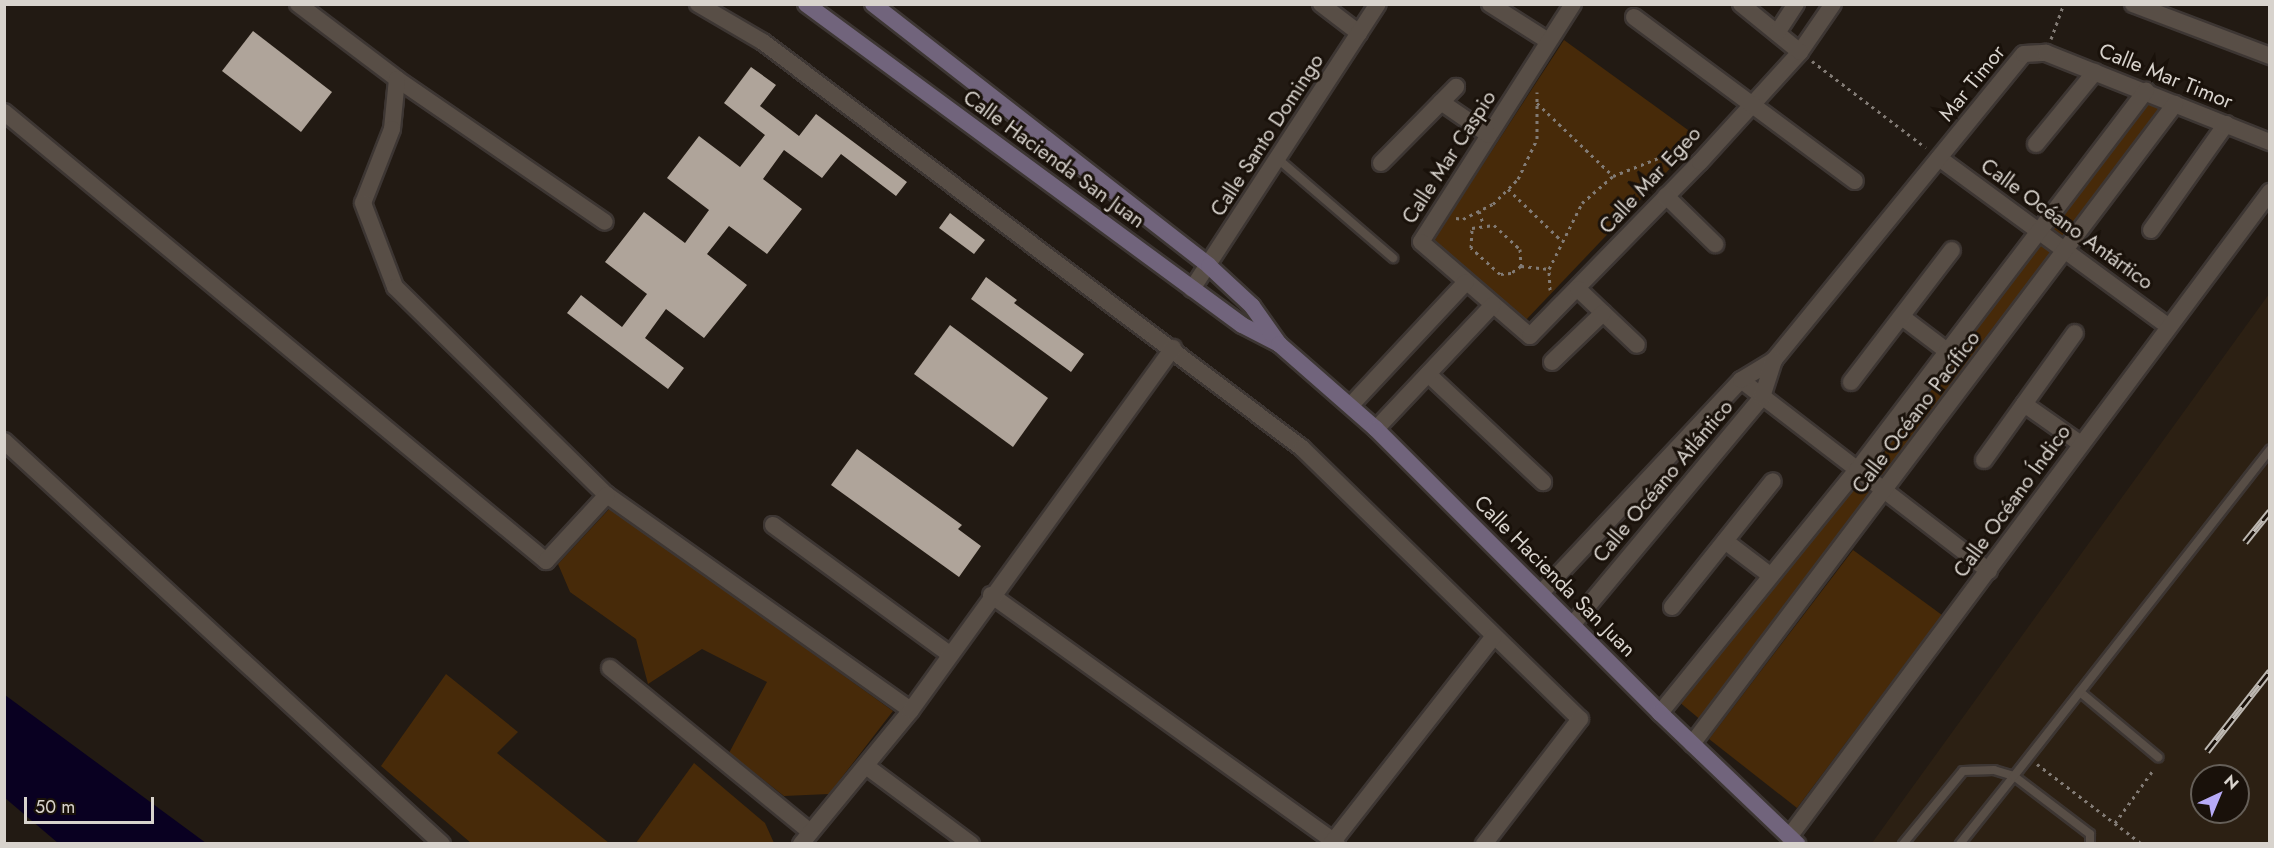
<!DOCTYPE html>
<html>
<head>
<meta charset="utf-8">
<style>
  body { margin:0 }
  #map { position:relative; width:2274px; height:848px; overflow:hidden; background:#221a13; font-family:Jost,sans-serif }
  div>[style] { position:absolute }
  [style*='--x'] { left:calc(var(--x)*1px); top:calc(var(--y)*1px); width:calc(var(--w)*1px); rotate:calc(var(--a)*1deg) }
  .built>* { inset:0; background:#2c2013 }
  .green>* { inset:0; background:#472a09 }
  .water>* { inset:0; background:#090021 }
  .building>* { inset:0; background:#afa49a }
  .path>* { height:3px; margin-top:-1.5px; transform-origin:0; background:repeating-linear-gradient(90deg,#827b75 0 3px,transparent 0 7.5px) }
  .roads { filter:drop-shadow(2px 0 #3d3633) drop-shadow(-2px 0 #3d3633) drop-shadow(0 2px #3d3633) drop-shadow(0 -2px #3d3633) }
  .service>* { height:8px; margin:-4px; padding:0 4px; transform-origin:4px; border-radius:4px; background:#584e46 }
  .minor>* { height:16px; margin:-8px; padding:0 8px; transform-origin:8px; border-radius:8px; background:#584e46 }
  .secondary>* { height:16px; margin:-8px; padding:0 8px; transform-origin:8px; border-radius:8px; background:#71647c }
  .rail>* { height:7px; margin-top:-3.5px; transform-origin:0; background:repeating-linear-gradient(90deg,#19110a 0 14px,#bdb8b2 0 28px); box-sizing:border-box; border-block:2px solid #bdb8b2 }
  span { translate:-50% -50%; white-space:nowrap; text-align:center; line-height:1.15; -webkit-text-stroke:6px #19110a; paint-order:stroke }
  .street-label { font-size:21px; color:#d8d3cd }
  .frame { position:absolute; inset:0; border:6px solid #d8d3cd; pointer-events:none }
  .north { position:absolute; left:2190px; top:764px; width:60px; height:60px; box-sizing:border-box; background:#19110a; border:2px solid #655f58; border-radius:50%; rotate:44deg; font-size:16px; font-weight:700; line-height:24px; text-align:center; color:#d8d3cd }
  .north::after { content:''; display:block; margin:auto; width:21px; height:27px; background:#b7abf7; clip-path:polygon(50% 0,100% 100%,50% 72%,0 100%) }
  .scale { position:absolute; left:24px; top:797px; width:130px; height:27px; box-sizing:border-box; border:3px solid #d8d3cd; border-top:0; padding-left:8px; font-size:18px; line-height:21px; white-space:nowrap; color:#d8d3cd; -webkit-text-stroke:4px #19110a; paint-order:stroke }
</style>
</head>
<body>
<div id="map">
  <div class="built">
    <div style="clip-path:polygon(evenodd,2269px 294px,2269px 843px,1872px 843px,2269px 294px,2202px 776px,2238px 776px,2238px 812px,2202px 812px,2202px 776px)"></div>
  </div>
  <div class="green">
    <div style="clip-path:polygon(1564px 40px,1699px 138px,1524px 322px,1433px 241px)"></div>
    <div style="clip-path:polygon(2149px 98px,2163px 105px,1881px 491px,1702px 721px,1678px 701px)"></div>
    <div style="clip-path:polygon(610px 508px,893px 711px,829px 794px,784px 796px,729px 753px,767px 682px,702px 649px,648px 684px,636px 639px,570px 592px,558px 564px)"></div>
    <div style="clip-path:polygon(1853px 550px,1942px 615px,1797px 808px,1709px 739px)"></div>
    <div style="clip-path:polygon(446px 674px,518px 732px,497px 753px,609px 843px,471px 843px,381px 766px)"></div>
    <div style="clip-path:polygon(694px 763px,765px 823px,774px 843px,636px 843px)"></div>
  </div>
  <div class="water">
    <div style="clip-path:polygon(5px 695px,206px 843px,58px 843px,5px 798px)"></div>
  </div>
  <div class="building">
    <div style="clip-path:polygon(253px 31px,332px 92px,301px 132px,222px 71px)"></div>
    <div style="clip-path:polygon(751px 67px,776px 85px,760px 106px,799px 136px,816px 114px,907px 182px,896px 196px,841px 154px,822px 178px,784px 150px,763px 179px,802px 209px,767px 254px,729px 226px,707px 254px,747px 285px,704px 338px,666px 309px,645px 338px,684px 368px,668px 389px,567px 313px,581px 295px,622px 327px,647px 294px,605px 262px,644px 212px,685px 243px,709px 210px,667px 178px,699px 136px,740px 167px,765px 135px,724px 103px)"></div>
    <div style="clip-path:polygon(950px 213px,985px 240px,974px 254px,939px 228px)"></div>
    <div style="clip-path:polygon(986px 277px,1017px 300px,1014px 303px,1084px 354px,1071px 372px,971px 299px)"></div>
    <div style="clip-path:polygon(950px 325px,1048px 398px,1013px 447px,914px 374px)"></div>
    <div style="clip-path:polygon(857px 449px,962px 525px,958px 529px,981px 546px,959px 577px,831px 485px)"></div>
  </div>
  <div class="path">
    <div style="--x:2051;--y:39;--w:37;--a:-70"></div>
    <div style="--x:1812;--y:61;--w:143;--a:37.3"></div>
    <div style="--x:1537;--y:103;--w:105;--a:43.8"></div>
    <div style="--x:1508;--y:189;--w:74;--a:43.9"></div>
    <div style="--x:1479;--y:211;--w:13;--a:72"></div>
    <div style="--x:1456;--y:218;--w:7;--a:8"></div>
    <div style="--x:1463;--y:219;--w:34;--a:-27"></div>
    <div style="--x:1493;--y:204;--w:35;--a:-45"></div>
    <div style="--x:1518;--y:179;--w:44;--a:-64.6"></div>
    <div style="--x:1537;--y:139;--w:47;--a:-90"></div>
    <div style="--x:1521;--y:266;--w:12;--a:145"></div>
    <div style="--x:1511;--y:273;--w:11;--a:175"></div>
    <div style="--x:1500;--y:274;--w:39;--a:-138"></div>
    <div style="--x:1471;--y:248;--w:20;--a:-87"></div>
    <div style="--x:1472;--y:228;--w:22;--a:-8"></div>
    <div style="--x:1494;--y:225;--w:35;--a:43"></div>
    <div style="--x:1520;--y:249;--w:17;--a:87"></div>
    <div style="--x:1521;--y:266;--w:28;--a:6"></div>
    <div style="--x:1550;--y:290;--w:21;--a:-93"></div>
    <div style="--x:1549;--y:269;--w:74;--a:-63.4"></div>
    <div style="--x:1582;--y:203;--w:41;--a:-41.1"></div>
    <div style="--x:1613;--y:176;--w:52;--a:-21.6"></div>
    <div style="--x:1661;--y:157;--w:18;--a:6"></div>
    <div style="--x:2037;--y:764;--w:132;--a:37.3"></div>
    <div style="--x:2115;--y:823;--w:67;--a:-54.2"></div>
  </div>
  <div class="roads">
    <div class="service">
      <div style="--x:1278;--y:159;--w:152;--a:40.7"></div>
      <div style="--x:2080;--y:692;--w:102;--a:39.8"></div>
      <div style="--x:1903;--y:844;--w:94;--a:-50.6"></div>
      <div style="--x:1963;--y:771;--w:31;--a:-2"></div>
      <div style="--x:1994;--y:770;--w:21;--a:17"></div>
      <div style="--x:2014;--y:776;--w:87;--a:128.5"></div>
      <div style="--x:2090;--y:844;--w:10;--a:-90"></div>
      <div style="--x:2090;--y:834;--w:96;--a:-142.7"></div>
      <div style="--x:2014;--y:776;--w:415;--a:-51.9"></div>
    </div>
    <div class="minor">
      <div style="--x:298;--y:4;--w:124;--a:37.1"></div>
      <div style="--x:397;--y:79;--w:252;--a:34.5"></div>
      <div style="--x:698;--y:4;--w:75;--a:30.3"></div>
      <div style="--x:763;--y:42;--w:675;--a:36.99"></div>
      <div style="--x:1302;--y:448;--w:388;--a:44.3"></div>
      <div style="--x:1580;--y:719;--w:158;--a:127.5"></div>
      <div style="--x:1321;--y:4;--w:48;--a:37.3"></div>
      <div style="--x:1490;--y:4;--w:69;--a:32.5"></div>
      <div style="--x:1573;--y:4;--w:282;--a:122.6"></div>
      <div style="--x:1421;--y:242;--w:144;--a:40.8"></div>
      <div style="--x:1530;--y:336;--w:243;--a:-45.7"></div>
      <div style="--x:1700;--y:162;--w:149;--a:-47.7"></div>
      <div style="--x:1800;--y:52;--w:58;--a:-55.5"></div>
      <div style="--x:1741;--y:4;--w:76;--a:39.1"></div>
      <div style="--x:2133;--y:4;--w:147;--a:20.8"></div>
      <div style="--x:1634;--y:17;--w:275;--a:36.6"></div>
      <div style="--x:1777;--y:33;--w:35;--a:-57"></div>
      <div style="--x:397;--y:79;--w:50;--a:95.7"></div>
      <div style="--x:392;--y:129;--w:79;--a:111.4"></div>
      <div style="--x:363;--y:203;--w:90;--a:69.1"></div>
      <div style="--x:395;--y:287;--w:297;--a:44.5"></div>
      <div style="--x:607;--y:495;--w:372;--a:35.3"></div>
      <div style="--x:1441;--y:102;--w:58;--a:34.5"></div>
      <div style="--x:4;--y:112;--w:704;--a:39.64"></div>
      <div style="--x:546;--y:561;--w:90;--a:-47.3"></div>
      <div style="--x:2036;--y:144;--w:93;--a:-50.7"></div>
      <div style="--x:1939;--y:158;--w:284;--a:36.3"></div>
      <div style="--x:1381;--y:163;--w:107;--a:-45.4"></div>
      <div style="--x:1666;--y:196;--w:69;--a:44.4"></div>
      <div style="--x:2151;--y:230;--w:130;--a:-54.7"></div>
      <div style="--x:1192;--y:289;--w:340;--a:-56.9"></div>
      <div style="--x:1578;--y:289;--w:81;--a:43.5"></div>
      <div style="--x:1902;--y:317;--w:56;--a:37.1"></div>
      <div style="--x:1552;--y:362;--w:71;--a:-43.9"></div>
      <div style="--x:1428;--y:374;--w:158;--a:43.2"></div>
      <div style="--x:1741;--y:380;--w:313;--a:37.6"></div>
      <div style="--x:1851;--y:382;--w:166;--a:-52.6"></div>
      <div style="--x:2024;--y:404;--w:70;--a:35.1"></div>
      <div style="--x:1351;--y:405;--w:168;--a:-46.9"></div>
      <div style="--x:1376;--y:429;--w:170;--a:-46.7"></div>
      <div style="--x:4;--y:441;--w:595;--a:42.62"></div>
      <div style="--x:1984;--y:460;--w:156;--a:-54.4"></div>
      <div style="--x:773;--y:525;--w:218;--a:36.2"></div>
      <div style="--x:1725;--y:541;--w:56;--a:37.1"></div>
      <div style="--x:1541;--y:593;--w:292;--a:-46.8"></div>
      <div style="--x:1741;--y:380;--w:39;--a:-31"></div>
      <div style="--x:1774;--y:360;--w:395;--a:-50.8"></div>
      <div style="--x:2024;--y:54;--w:22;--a:-3"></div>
      <div style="--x:2046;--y:53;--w:241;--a:21.7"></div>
      <div style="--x:991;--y:595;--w:426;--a:35.7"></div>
      <div style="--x:1672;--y:607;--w:161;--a:-51.3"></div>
      <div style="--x:1573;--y:624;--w:295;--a:-50.2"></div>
      <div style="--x:1762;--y:397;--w:39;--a:-72"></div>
      <div style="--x:610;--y:668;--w:257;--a:39.3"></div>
      <div style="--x:1660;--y:713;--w:313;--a:-51"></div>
      <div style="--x:1857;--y:470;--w:477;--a:-52.7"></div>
      <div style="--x:1692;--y:744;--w:802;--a:-52.96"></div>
      <div style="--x:866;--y:766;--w:131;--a:36.6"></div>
      <div style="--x:1789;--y:837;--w:805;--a:-53.29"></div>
      <div style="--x:801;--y:844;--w:173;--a:-50.6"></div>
      <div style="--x:911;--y:710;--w:447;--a:-54.1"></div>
      <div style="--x:1331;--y:844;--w:264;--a:-51.9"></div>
    </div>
    <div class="secondary">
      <div style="--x:806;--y:4;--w:541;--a:36.36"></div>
      <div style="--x:1242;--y:325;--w:42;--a:27.2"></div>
      <div style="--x:873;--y:4;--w:426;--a:37.9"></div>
      <div style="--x:1209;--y:266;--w:59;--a:42.9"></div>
      <div style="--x:1252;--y:306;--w:47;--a:54.6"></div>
      <div style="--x:1279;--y:344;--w:129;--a:41.2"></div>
      <div style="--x:1376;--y:429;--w:402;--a:45"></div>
      <div style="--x:1660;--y:713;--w:190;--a:43.7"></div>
    </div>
  </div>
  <div class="rail">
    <div style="--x:2245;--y:542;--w:40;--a:-51"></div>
    <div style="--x:2207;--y:751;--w:102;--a:-51.8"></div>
  </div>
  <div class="street-label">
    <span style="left:2166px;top:76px;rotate:22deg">Calle Mar Timor</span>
    <span style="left:1972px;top:83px;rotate:-51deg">Mar Timor</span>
    <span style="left:1267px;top:135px;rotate:-57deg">Calle Santo Domingo</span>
    <span style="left:1449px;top:157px;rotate:-57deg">Calle Mar Caspio</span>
    <span style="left:1054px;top:159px;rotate:36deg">Calle Hacienda San Juan</span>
    <span style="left:1650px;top:180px;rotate:-47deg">Calle Mar Egeo</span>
    <span style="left:2067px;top:224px;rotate:36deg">Calle Océano Antártico</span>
    <span style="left:1916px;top:412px;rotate:-53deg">Calle Océano Pacífico</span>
    <span style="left:1663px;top:481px;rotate:-50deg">Calle Océano Atlántico</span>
    <span style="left:2012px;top:501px;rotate:-54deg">Calle Océano Índico</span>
    <span style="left:1555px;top:576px;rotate:45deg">Calle Hacienda San Juan</span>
  </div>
  <div class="frame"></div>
  <div class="north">N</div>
  <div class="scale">50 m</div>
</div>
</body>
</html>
